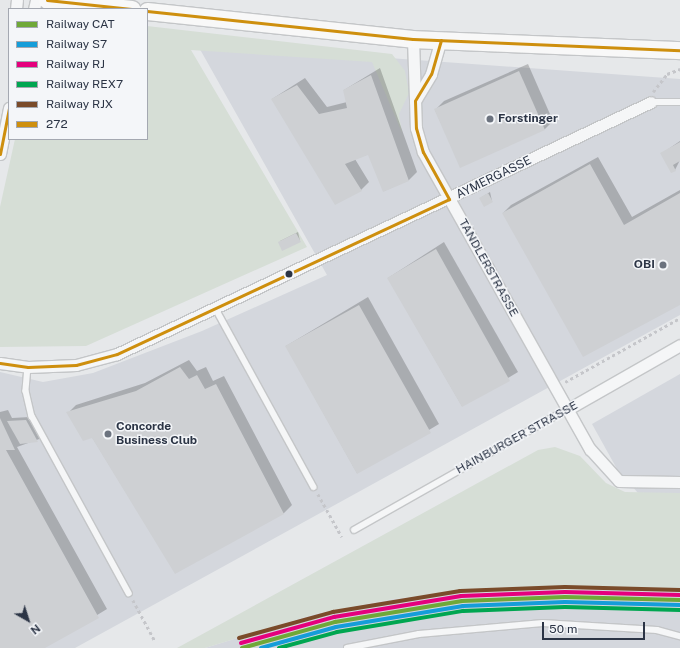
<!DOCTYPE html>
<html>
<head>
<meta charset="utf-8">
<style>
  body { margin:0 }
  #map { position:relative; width:680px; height:648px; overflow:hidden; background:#e6e8ea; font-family:"Public Sans",sans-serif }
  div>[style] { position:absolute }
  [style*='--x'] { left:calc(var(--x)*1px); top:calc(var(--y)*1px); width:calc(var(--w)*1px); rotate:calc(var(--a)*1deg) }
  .built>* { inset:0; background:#d4d7dd }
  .green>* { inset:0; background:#d6ded6 }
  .shadow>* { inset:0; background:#0003 }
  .building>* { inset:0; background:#ced0d3 }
  .path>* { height:2.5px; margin-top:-1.25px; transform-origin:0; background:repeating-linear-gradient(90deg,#c5c6ca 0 3px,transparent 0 6px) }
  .roads { filter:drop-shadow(1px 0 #c4c6c8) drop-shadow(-1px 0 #c4c6c8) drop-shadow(0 1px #c4c6c8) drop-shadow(0 -1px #c4c6c8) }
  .service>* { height:5.5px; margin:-2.75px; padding:0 2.75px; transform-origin:2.75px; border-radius:2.75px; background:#f5f6f7 }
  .minor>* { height:11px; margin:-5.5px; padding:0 5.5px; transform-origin:5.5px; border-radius:5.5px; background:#f5f6f7 }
  .primary>* { height:17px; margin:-8.5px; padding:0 8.5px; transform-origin:8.5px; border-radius:8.5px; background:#f8f8f8 }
  .bus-1>* { height:3px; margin:-1.5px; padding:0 1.5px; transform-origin:1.5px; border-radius:1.5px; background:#ce8f0e }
  .rail-1>* { height:4px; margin:-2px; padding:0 2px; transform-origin:2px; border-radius:2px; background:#6fa838 }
  .rail-2>* { height:4px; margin:-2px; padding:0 2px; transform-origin:2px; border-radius:2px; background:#159dd9 }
  .rail-3>* { height:4px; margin:-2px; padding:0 2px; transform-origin:2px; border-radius:2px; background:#e5007d }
  .rail-4>* { height:4px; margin:-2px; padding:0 2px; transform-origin:2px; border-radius:2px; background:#00a651 }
  .rail-5>* { height:4px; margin:-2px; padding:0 2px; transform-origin:2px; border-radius:2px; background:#7a4b2a }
  .dots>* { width:11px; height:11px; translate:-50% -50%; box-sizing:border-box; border:2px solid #f4f6f9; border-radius:50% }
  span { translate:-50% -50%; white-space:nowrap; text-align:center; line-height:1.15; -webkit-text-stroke:3px #f4f6f9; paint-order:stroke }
  .poi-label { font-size:12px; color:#2b3445; font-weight:700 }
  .left { translate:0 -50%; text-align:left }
  .right { translate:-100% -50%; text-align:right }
  .street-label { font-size:12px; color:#2b3445 }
  .legend { position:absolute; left:8px; top:8px; width:140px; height:132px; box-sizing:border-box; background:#f4f6f9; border:1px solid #a4a8b1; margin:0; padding:5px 7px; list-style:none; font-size:12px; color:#2b3445 }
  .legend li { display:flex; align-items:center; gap:8px; height:20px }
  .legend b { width:20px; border:1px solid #a4a8b1 }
  .north { position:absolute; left:8px; top:600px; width:40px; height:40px; -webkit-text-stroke:3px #f4f6f9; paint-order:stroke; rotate:141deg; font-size:11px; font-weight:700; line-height:16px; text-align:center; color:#2b3445 }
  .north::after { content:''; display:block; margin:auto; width:14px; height:18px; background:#2b3445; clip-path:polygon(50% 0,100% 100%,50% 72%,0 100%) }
  .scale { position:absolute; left:542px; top:622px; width:103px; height:18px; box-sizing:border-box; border:2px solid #2b3445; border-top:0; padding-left:5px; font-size:12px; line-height:14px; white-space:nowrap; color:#2b3445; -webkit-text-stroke:3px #f4f6f9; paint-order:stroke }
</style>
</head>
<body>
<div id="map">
  <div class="built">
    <div style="clip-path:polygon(197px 44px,680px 79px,680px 315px,75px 648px,0 648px,0 372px,43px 382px,93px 373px,202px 331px,327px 275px)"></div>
    <div style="clip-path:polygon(680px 374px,680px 493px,638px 493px,617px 469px,592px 424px)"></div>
    <div style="clip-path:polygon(680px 588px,680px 648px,205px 648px,315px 614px,393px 599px,463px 591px)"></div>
  </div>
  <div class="green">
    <div style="clip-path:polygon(147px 26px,392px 54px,405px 71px,409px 93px,399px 114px,402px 133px,372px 62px,191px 50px,307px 247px,86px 346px,0 347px,0 207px,15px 139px,147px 139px)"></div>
    <div style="clip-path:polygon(555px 447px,580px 456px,606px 483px,625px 492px,680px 493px,680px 588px,463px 591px,393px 599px,315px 614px,205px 648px,177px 648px,538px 450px)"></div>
  </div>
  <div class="shadow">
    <div style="clip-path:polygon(528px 64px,553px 121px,545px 129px,461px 166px,435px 110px,444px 101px)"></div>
    <div style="clip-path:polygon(380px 68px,417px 172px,409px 180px,384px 191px,369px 154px,355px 159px,369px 182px,361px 190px,272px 99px,305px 78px,327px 107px,347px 102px,344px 90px)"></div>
    <div style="clip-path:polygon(680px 141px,680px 160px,675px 170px,661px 154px)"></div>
    <div style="clip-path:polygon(598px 157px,632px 217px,680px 190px,680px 304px,503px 213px,511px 205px)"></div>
    <div style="clip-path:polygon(490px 192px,492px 201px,482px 197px)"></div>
    <div style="clip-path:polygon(298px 232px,300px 241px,280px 241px)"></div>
    <div style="clip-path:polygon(444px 242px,518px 372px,462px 406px,388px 278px)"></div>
    <div style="clip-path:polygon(368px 297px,439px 424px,357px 473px,286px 346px)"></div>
    <div style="clip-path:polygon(189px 360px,197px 371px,206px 367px,213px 381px,224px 376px,292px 505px,284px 513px,175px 572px,92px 437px,68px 413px,76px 405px,145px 383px)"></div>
    <div style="clip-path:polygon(8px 410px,12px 418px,30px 417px,42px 438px,17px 447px,107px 609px,43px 648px,0 648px,0 412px)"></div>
  </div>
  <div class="building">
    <div style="clip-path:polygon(519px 71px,545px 130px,460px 168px,434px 109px)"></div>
    <div style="clip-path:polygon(371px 75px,409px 181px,383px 192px,368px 155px,345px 164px,362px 191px,335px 205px,271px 99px,297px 85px,319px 114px,347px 108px,343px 90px)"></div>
    <div style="clip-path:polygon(680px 142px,680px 161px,673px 165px,676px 171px,671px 173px,660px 153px)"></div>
    <div style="clip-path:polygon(590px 164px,624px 225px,680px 193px,680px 305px,583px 357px,502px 213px)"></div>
    <div style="clip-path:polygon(488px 193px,493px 202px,484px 207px,479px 198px)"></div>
    <div style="clip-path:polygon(296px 233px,301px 242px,282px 251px,278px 242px)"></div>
    <div style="clip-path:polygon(436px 249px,510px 381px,462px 407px,387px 278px)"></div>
    <div style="clip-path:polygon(359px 305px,431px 433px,357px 474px,285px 346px)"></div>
    <div style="clip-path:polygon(180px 367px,189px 379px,197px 375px,205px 389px,216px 384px,284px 514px,175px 574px,92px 438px,83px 441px,66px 412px,136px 391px)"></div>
    <div style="clip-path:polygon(0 418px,15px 450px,6px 450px,99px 618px,45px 648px,0 648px)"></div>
    <div style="clip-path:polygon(26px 420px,38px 442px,20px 444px,7px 421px)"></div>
  </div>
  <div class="path">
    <div style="--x:653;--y:92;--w:23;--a:-52"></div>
    <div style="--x:667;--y:74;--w:14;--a:-21"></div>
    <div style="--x:565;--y:382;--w:132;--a:-29.1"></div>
    <div style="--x:318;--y:494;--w:49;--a:60.8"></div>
    <div style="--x:133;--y:600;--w:47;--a:61.8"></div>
  </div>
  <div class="roads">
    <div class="service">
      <div style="--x:651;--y:102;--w:29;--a:0"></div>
      <div style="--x:216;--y:309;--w:203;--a:61.2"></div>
      <div style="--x:28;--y:367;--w:24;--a:95"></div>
      <div style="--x:26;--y:391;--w:26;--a:77"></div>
      <div style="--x:32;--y:416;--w:202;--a:61.3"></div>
      <div style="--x:354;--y:530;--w:246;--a:-29.5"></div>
      <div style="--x:347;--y:648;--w:73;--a:-11"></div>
      <div style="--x:419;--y:634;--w:124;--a:-5.1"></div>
      <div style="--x:543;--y:623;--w:114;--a:3.5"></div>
      <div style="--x:657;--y:630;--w:24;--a:15"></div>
    </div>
    <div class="minor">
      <div style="--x:16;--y:9;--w:9;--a:-84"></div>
      <div style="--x:34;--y:9;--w:9;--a:-77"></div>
      <div style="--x:413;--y:39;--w:89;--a:88.1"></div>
      <div style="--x:416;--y:128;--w:25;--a:74"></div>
      <div style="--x:423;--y:152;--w:341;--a:60.7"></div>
      <div style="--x:590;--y:449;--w:43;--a:47.8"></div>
      <div style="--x:619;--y:481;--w:61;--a:0.9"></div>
      <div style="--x:415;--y:101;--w:31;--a:-59"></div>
      <div style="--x:431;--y:74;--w:35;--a:-74"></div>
      <div style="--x:0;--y:154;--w:47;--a:-78.9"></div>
      <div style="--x:0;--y:363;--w:28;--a:8"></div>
      <div style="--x:28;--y:367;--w:48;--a:-2.4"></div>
      <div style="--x:76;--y:365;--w:42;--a:-15"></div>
      <div style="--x:117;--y:354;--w:590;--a:-25.26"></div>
      <div style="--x:568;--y:409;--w:129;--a:-29.7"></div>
    </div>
    <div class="primary">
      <div style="--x:47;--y:0;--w:85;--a:6"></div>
      <div style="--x:147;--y:11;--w:267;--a:6"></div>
      <div style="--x:413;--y:39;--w:267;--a:2.4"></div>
    </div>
  </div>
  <div class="bus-1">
    <div style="--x:47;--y:0;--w:85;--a:6"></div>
    <div style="--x:147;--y:11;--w:267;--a:6"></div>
    <div style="--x:413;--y:39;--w:267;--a:2.4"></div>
    <div style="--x:441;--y:40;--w:35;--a:106"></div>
    <div style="--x:431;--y:74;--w:31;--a:121"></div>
    <div style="--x:415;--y:101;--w:27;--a:88"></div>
    <div style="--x:416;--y:128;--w:25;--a:74"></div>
    <div style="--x:423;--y:152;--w:54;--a:61"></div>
    <div style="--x:0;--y:154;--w:47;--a:-78.9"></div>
    <div style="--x:0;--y:363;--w:28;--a:8"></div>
    <div style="--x:28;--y:367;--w:48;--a:-2.4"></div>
    <div style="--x:76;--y:365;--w:42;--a:-15"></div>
    <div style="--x:117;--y:354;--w:366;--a:-25"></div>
  </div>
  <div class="rail-1">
    <div style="--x:242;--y:648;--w:97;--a:-15.6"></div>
    <div style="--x:335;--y:622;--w:129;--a:-9.4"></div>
    <div style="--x:462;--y:601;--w:103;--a:-2.2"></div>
    <div style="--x:565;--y:597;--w:115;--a:1.5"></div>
  </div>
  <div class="rail-2">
    <div style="--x:261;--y:648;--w:78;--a:-15.6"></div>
    <div style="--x:336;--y:627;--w:129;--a:-9.4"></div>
    <div style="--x:463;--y:606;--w:102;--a:-2.2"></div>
    <div style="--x:565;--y:602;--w:115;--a:1.5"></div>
  </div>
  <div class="rail-3">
    <div style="--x:241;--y:643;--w:97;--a:-15.6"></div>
    <div style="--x:334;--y:617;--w:129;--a:-9.4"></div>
    <div style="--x:461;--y:596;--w:104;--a:-2.2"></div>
    <div style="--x:565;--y:592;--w:115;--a:1.5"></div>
  </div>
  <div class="rail-4">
    <div style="--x:279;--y:648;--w:60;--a:-15.4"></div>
    <div style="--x:337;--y:632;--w:128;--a:-9.5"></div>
    <div style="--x:463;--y:611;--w:102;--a:-2.2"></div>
    <div style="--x:565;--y:607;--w:115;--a:1.5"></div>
  </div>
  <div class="rail-5">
    <div style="--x:239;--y:638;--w:98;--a:-15.5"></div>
    <div style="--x:333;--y:612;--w:129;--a:-9.4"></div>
    <div style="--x:460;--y:591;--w:105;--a:-2.2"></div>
    <div style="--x:565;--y:587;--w:115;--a:1.5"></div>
  </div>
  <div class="dots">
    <div style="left:490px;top:119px;background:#6c737f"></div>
    <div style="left:663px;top:265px;background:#6c737f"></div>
    <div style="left:289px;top:274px;background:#2b3445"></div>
    <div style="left:108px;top:434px;background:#6c737f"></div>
  </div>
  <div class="poi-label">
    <span class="left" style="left:498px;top:119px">Forstinger</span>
    <span class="right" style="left:655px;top:265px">OBI</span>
    <span class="left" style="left:116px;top:434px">Concorde<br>Business Club</span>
  </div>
  <div class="street-label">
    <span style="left:494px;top:178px;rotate:-26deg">AYMERGASSE</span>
    <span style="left:488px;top:268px;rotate:61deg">TANDLERSTRASSE</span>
    <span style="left:517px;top:438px;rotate:-29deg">HAINBURGER STRASSE</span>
  </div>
  <ul class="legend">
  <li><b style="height:5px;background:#6fa838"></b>Railway CAT</li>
  <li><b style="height:5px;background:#159dd9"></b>Railway S7</li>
  <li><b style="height:5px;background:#e5007d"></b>Railway RJ</li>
  <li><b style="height:5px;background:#00a651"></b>Railway REX7</li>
  <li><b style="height:5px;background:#7a4b2a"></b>Railway RJX</li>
  <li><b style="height:5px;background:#ce8f0e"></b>272</li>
  </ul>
  <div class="north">N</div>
  <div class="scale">50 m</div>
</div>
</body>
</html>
